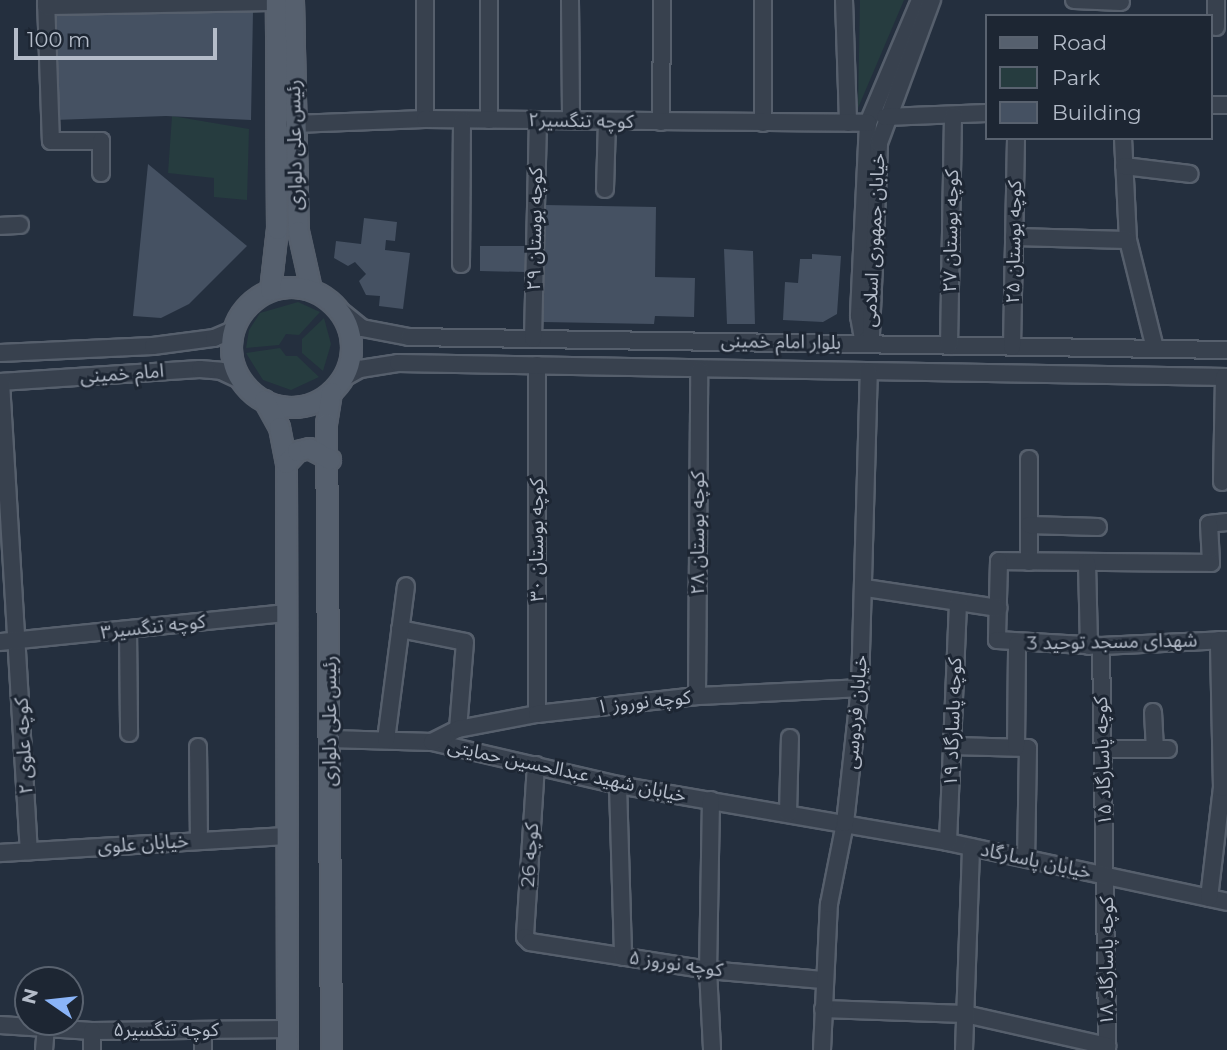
<!DOCTYPE html>
<html>
<head>
<meta charset="utf-8">
<style>
  body { margin:0 }
  #map { position:relative; width:1227px; height:1050px; overflow:hidden; background:#242f3e; font-family:Montserrat,"Noto Sans Arabic",sans-serif }
  div>[style] { position:absolute }
  [style*='--x'] { left:calc(var(--x)*1px); top:calc(var(--y)*1px); width:calc(var(--w)*1px); rotate:calc(var(--a)*1deg) }
  .green>* { inset:0; background:#263c3f }
  .building>* { inset:0; background:#455162 }
  .roads { filter:drop-shadow(2px 0 #565f6c) drop-shadow(-2px 0 #565f6c) drop-shadow(0 2px #565f6c) drop-shadow(0 -2px #565f6c) }
  .minor>* { height:16px; margin:-8px; padding:0 8px; transform-origin:8px; border-radius:8px; background:#38414e }
  .major>* { height:19px; margin:-9.5px; padding:0 9.5px; transform-origin:9.5px; border-radius:9.5px; background:#56606e }
  .major>.ring { margin:-9.5px; padding:0; box-sizing:content-box; background:none; border:19px solid #56606e; border-radius:50% }
  span { translate:-50% -50%; white-space:nowrap; text-align:center; line-height:1.15; -webkit-text-stroke:6px #1d2633; paint-order:stroke }
  .street-label { font-size:19px; color:#b4bcc9 }
  .legend { position:absolute; left:985px; top:14px; width:228px; height:126px; box-sizing:border-box; background:#1d2633; border:2px solid #59626f; margin:0; padding:9px 12px; list-style:none; font-size:21px; color:#b4bcc9 }
  .legend li { display:flex; align-items:center; gap:14px; height:35px }
  .legend b { width:35px; border:2px solid #59626f }
  .north { position:absolute; left:14px; top:966px; width:70px; height:70px; box-sizing:border-box; background:#1d2633; border:2px solid #59626f; border-radius:50%; rotate:284deg; font-size:19px; font-weight:700; line-height:28px; text-align:center; color:#b4bcc9 }
  .north::after { content:''; display:block; margin:auto; width:24px; height:32px; background:#8ab4f8; clip-path:polygon(50% 0,100% 100%,50% 72%,0 100%) }
  .scale { position:absolute; left:14px; top:28px; width:203px; height:32px; box-sizing:border-box; border:4px solid #b4bcc9; border-top:0; padding-left:9px; font-size:21px; line-height:24px; white-space:nowrap; color:#b4bcc9; -webkit-text-stroke:5px #1d2633; paint-order:stroke }
</style>
</head>
<body>
<div id="map">
  <div class="green">
    <div style="clip-path:polygon(860px 0,904px 0,858px 108px)"></div>
    <div style="clip-path:polygon(172px 116px,249px 129px,247px 200px,214px 197px,214px 178px,168px 173px)"></div>
    <div style="clip-path:polygon(298px 302px,320px 312px,299px 335px,286px 334px,279px 345px,246px 348px,249px 330px,260px 313px)"></div>
    <div style="clip-path:polygon(324px 318px,331px 344px,323px 371px,302px 353px,302px 339px)"></div>
    <div style="clip-path:polygon(280px 348px,286px 356px,297px 356px,319px 377px,291px 390px,263px 380px,246px 353px)"></div>
  </div>
  <div class="building">
    <div style="clip-path:polygon(253px 11px,251px 120px,166px 116px,54px 120px,55px 13px)"></div>
    <div style="clip-path:polygon(148px 164px,247px 246px,189px 304px,161px 318px,133px 316px)"></div>
    <div style="clip-path:polygon(545px 205px,656px 207px,655px 277px,695px 278px,694px 317px,655px 316px,654px 324px,543px 322px)"></div>
    <div style="clip-path:polygon(364px 218px,397px 222px,395px 241px,386px 240px,385px 250px,410px 253px,403px 309px,379px 306px,380px 296px,366px 295px,359px 281px,366px 274px,355px 262px,348px 266px,334px 258px,336px 241px,361px 244px)"></div>
    <div style="clip-path:polygon(480px 246px,525px 246px,525px 272px,480px 271px)"></div>
    <div style="clip-path:polygon(724px 249px,753px 251px,755px 324px,727px 324px)"></div>
    <div style="clip-path:polygon(812px 254px,841px 256px,837px 314px,823px 322px,783px 320px,785px 282px,798px 283px,800px 259px,812px 259px)"></div>
  </div>
  <div class="roads">
    <div class="minor">
      <div style="--x:46;--y:0;--w:141;--a:88"></div>
      <div style="--x:51;--y:141;--w:50;--a:0"></div>
      <div style="--x:101;--y:141;--w:32;--a:90"></div>
      <div style="--x:425;--y:0;--w:119;--a:90"></div>
      <div style="--x:570;--y:0;--w:120;--a:89.5"></div>
      <div style="--x:844;--y:0;--w:123;--a:88.1"></div>
      <div style="--x:920;--y:0;--w:134;--a:112.9"></div>
      <div style="--x:868;--y:123;--w:193;--a:92.7"></div>
      <div style="--x:859;--y:316;--w:28;--a:80"></div>
      <div style="--x:864;--y:344;--w:11;--a:-52"></div>
      <div style="--x:871;--y:335;--w:192;--a:-87.6"></div>
      <div style="--x:879;--y:143;--w:153;--a:-69.7"></div>
      <div style="--x:1074;--y:0;--w:47;--a:2.4"></div>
      <div style="--x:1216;--y:0;--w:27;--a:90"></div>
      <div style="--x:46;--y:6;--w:230;--a:-1"></div>
      <div style="--x:1211;--y:105;--w:16;--a:0"></div>
      <div style="--x:885;--y:117;--w:102;--a:-2.2"></div>
      <div style="--x:489;--y:120;--w:120;--a:-90"></div>
      <div style="--x:661;--y:122;--w:122;--a:-89.5"></div>
      <div style="--x:763;--y:123;--w:123;--a:-90"></div>
      <div style="--x:294;--y:124;--w:131;--a:-2.2"></div>
      <div style="--x:425;--y:119;--w:443;--a:0.5"></div>
      <div style="--x:1123;--y:138;--w:102;--a:87.2"></div>
      <div style="--x:1128;--y:240;--w:111;--a:76"></div>
      <div style="--x:1124;--y:166;--w:66;--a:6.9"></div>
      <div style="--x:605;--y:189;--w:68;--a:-88.3"></div>
      <div style="--x:0;--y:226;--w:20;--a:-3"></div>
      <div style="--x:1014;--y:237;--w:114;--a:1.5"></div>
      <div style="--x:461;--y:264;--w:144;--a:-89.6"></div>
      <div style="--x:341;--y:311;--w:27;--a:39"></div>
      <div style="--x:362;--y:328;--w:48;--a:10.8"></div>
      <div style="--x:409;--y:337;--w:818;--a:0.91"></div>
      <div style="--x:533;--y:339;--w:219;--a:-88.7"></div>
      <div style="--x:949;--y:346;--w:231;--a:-89"></div>
      <div style="--x:1012;--y:347;--w:209;--a:-88.9"></div>
      <div style="--x:0;--y:353;--w:153;--a:-2.6"></div>
      <div style="--x:153;--y:346;--w:62;--a:-7.5"></div>
      <div style="--x:214;--y:338;--w:21;--a:-23"></div>
      <div style="--x:537;--y:365;--w:349;--a:90"></div>
      <div style="--x:342;--y:379;--w:21;--a:-29"></div>
      <div style="--x:360;--y:369;--w:38;--a:-9"></div>
      <div style="--x:398;--y:363;--w:829;--a:0.97"></div>
      <div style="--x:0;--y:382;--w:200;--a:-3.7"></div>
      <div style="--x:200;--y:369;--w:21;--a:5"></div>
      <div style="--x:221;--y:371;--w:23;--a:25"></div>
      <div style="--x:1;--y:382;--w:470;--a:86.6"></div>
      <div style="--x:1029;--y:459;--w:103;--a:90"></div>
      <div style="--x:1222;--y:482;--w:105;--a:-88.9"></div>
      <div style="--x:1227;--y:522;--w:18;--a:174"></div>
      <div style="--x:1209;--y:524;--w:39;--a:87"></div>
      <div style="--x:1211;--y:563;--w:212;--a:-179.5"></div>
      <div style="--x:999;--y:561;--w:79;--a:91.5"></div>
      <div style="--x:997;--y:640;--w:104;--a:3.3"></div>
      <div style="--x:1101;--y:646;--w:126;--a:-2.7"></div>
      <div style="--x:1029;--y:525;--w:69;--a:1.7"></div>
      <div style="--x:1087;--y:563;--w:83;--a:88.6"></div>
      <div style="--x:866;--y:588;--w:134;--a:8.6"></div>
      <div style="--x:400;--y:629;--w:66;--a:11.3"></div>
      <div style="--x:465;--y:642;--w:87;--a:94.6"></div>
      <div style="--x:128;--y:630;--w:103;--a:89.4"></div>
      <div style="--x:0;--y:642;--w:288;--a:-5.8"></div>
      <div style="--x:1101;--y:646;--w:404;--a:89.1"></div>
      <div style="--x:697;--y:696;--w:326;--a:-89.6"></div>
      <div style="--x:1153;--y:712;--w:37;--a:87"></div>
      <div style="--x:330;--y:739;--w:102;--a:1.7"></div>
      <div style="--x:432;--y:742;--w:191;--a:13"></div>
      <div style="--x:618;--y:785;--w:335;--a:9.8"></div>
      <div style="--x:948;--y:842;--w:285;--a:12.1"></div>
      <div style="--x:386;--y:740;--w:155;--a:-82.6"></div>
      <div style="--x:432;--y:742;--w:29;--a:-27"></div>
      <div style="--x:458;--y:729;--w:80;--a:-10.8"></div>
      <div style="--x:537;--y:714;--w:161;--a:-6.4"></div>
      <div style="--x:697;--y:696;--w:163;--a:-2.8"></div>
      <div style="--x:952;--y:746;--w:76;--a:1.5"></div>
      <div style="--x:1028;--y:748;--w:110;--a:91"></div>
      <div style="--x:198;--y:747;--w:93;--a:89.4"></div>
      <div style="--x:1016;--y:747;--w:103;--a:-89.4"></div>
      <div style="--x:1103;--y:749;--w:65;--a:0"></div>
      <div style="--x:536;--y:765;--w:172;--a:93.7"></div>
      <div style="--x:525;--y:937;--w:7;--a:45"></div>
      <div style="--x:530;--y:942;--w:180;--a:8.9"></div>
      <div style="--x:708;--y:970;--w:115;--a:5"></div>
      <div style="--x:618;--y:785;--w:172;--a:88.3"></div>
      <div style="--x:711;--y:800;--w:170;--a:91"></div>
      <div style="--x:708;--y:970;--w:80;--a:87.1"></div>
      <div style="--x:788;--y:813;--w:75;--a:-88.5"></div>
      <div style="--x:948;--y:842;--w:240;--a:-87.6"></div>
      <div style="--x:0;--y:853;--w:287;--a:-3.4"></div>
      <div style="--x:1209;--y:898;--w:111;--a:-83.3"></div>
      <div style="--x:1222;--y:788;--w:148;--a:-91.2"></div>
      <div style="--x:823;--y:1009;--w:142;--a:2"></div>
      <div style="--x:965;--y:1014;--w:146;--a:12.7"></div>
      <div style="--x:0;--y:1025;--w:92;--a:3.7"></div>
      <div style="--x:92;--y:1031;--w:195;--a:-0.6"></div>
      <div style="--x:203;--y:1031;--w:19;--a:90"></div>
      <div style="--x:44;--y:1050;--w:22;--a:-85"></div>
      <div style="--x:92;--y:1050;--w:19;--a:-90"></div>
      <div style="--x:822;--y:1050;--w:146;--a:-87.3"></div>
      <div style="--x:829;--y:904;--w:83;--a:-78.8"></div>
      <div style="--x:845;--y:823;--w:136;--a:-83.7"></div>
      <div style="--x:860;--y:688;--w:317;--a:-88.4"></div>
      <div style="--x:964;--y:1050;--w:203;--a:-88"></div>
    </div>
    <div class="major">
      <div style="--x:293;--y:0;--w:231;--a:88.8"></div>
      <div style="--x:298;--y:231;--w:59;--a:77.4"></div>
      <div class="ring" style="left:231px;top:287px;width:101px;height:101px"></div>
      <div style="--x:270;--y:290;--w:61;--a:-83.5"></div>
      <div style="--x:277;--y:229;--w:229;--a:-90.3"></div>
      <div style="--x:331;--y:392;--w:31;--a:99"></div>
      <div style="--x:326;--y:423;--w:627;--a:89.54"></div>
      <div style="--x:264;--y:400;--w:31;--a:61"></div>
      <div style="--x:279;--y:427;--w:37;--a:79"></div>
      <div style="--x:286;--y:463;--w:587;--a:89.9"></div>
      <div style="--x:286;--y:463;--w:16;--a:-47"></div>
      <div style="--x:297;--y:451;--w:12;--a:-14"></div>
      <div style="--x:309;--y:448;--w:24;--a:28"></div>
    </div>
  </div>
  <div class="street-label">
    <span style="left:581px;top:121px;rotate:1deg">کوچه تنگسیر۲</span>
    <span style="left:295px;top:145px;rotate:-91deg">رئیس علی دلواری</span>
    <span style="left:535px;top:229px;rotate:-89deg">کوچه بوستان ۲۹</span>
    <span style="left:951px;top:231px;rotate:-89deg">کوچه بوستان ۲۷</span>
    <span style="left:874px;top:240px;rotate:-87deg">خیابان جمهوری اسلامی</span>
    <span style="left:1014px;top:242px;rotate:-89deg">کوچه بوستان ۲۵</span>
    <span style="left:781px;top:342px;rotate:1deg">بلوار امام خمینی</span>
    <span style="left:122px;top:374px;rotate:-4deg">امام خمینی</span>
    <span style="left:698px;top:533px;rotate:-90deg">کوچه بوستان ۲۸</span>
    <span style="left:537px;top:540px;rotate:-90deg">کوچه بوستان ۳۰</span>
    <span style="left:153px;top:627px;rotate:-6deg">کوچه تنگسیر۳</span>
    <span style="left:1112px;top:642px;rotate:-1deg">شهدای مسجد توحید 3</span>
    <span style="left:644px;top:702px;rotate:-6deg">کوچه نوروز ۱</span>
    <span style="left:856px;top:712px;rotate:-85deg">خیابان فردوسی</span>
    <span style="left:330px;top:721px;rotate:-90deg">رئیس علی دلواری</span>
    <span style="left:953px;top:722px;rotate:-88deg">کوچه پاسارگاد ۱۹</span>
    <span style="left:24px;top:746px;rotate:-93deg">کوچه علوی ۲</span>
    <span style="left:1103px;top:761px;rotate:-92deg">کوچه پاسارگاد ۱۵</span>
    <span style="left:567px;top:771px;rotate:12deg">خیابان شهید عبدالحسین حمایتی</span>
    <span style="left:143px;top:844px;rotate:-4deg">خیابان علوی</span>
    <span style="left:530px;top:855px;rotate:-86deg">کوچه 26</span>
    <span style="left:1036px;top:861px;rotate:12deg">خیابان پاسارگاد</span>
    <span style="left:1107px;top:961px;rotate:-90deg">کوچه پاسارگاد ۱۸</span>
    <span style="left:676px;top:964px;rotate:8deg">کوچه نوروز ۵</span>
    <span style="left:166px;top:1030px">کوچه تنگسیر۵</span>
  </div>
  <ul class="legend">
  <li><b style="height:9px;background:#56606e"></b>Road</li>
  <li><b style="height:19px;background:#263c3f"></b>Park</li>
  <li><b style="height:19px;background:#455162"></b>Building</li>
  </ul>
  <div class="north">N</div>
  <div class="scale">100 m</div>
</div>
</body>
</html>
